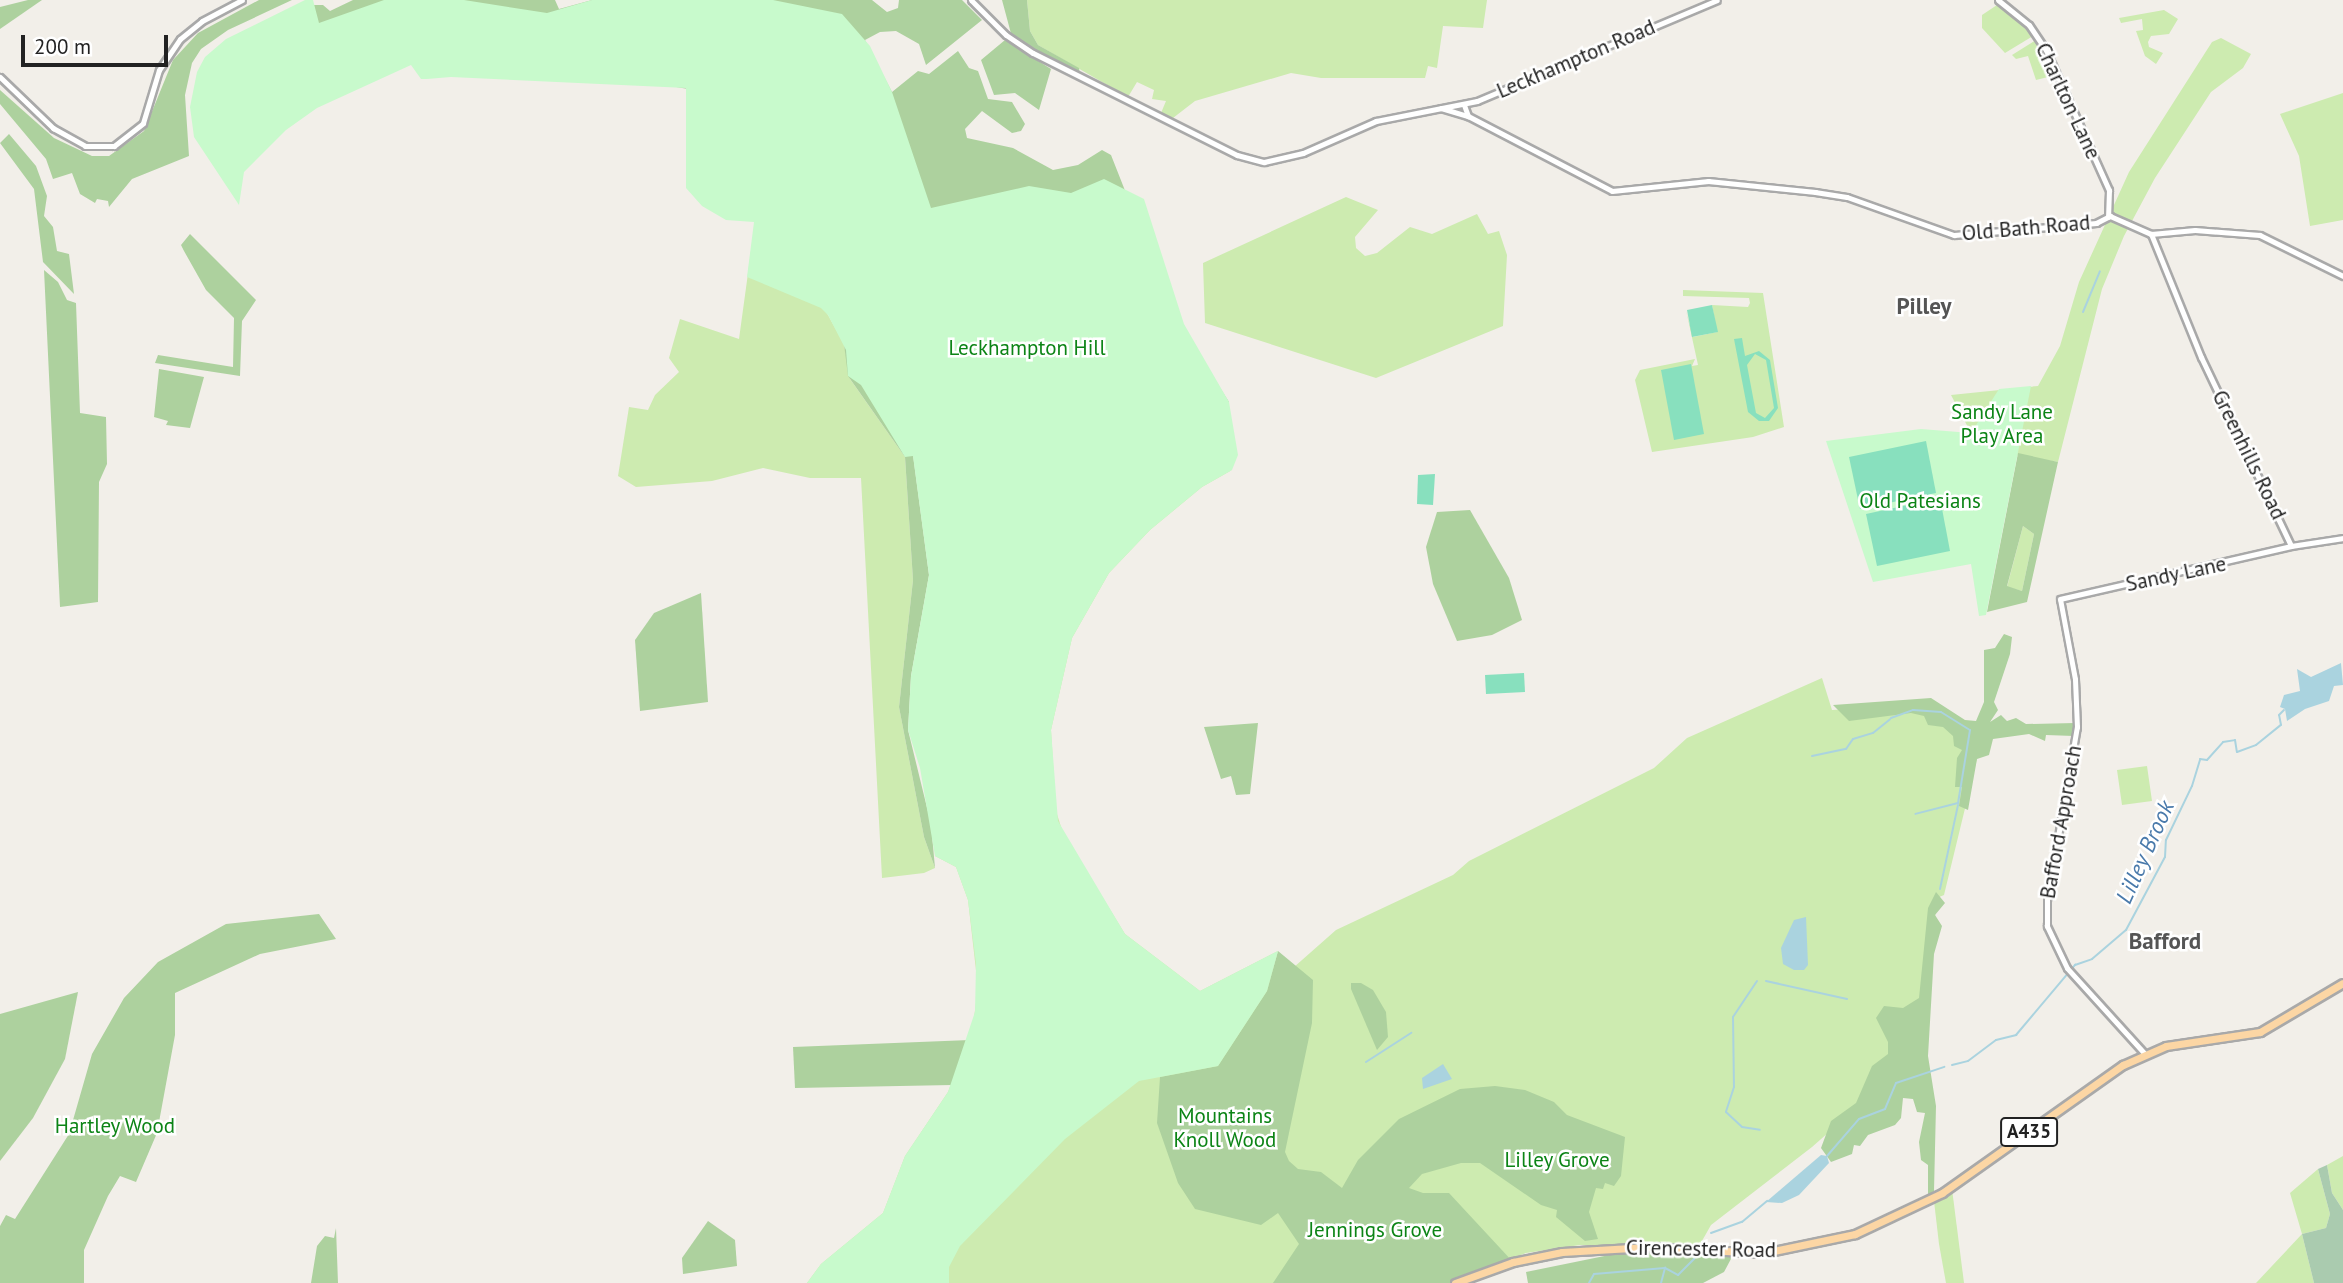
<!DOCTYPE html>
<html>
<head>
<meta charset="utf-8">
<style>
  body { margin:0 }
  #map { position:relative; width:2343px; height:1283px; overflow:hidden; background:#f2efe9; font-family:"PT Sans",sans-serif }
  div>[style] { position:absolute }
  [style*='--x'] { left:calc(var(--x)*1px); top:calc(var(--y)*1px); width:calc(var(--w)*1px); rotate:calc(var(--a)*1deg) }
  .grass>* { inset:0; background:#cdebb0 }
  .forest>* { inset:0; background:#add19e }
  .cemetery>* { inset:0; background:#aacbaf }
  .park>* { inset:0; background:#c8facc }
  .pitch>* { inset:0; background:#88e0be }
  .water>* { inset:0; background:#aad3df }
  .stream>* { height:2px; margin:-1px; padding:0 1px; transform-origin:1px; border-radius:1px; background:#aad3df }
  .roads { filter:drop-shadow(2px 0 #a9a9a9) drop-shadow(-2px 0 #a9a9a9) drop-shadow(0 2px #a9a9a9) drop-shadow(0 -2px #a9a9a9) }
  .tertiary>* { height:5px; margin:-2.5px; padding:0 2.5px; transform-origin:2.5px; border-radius:2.5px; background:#fff }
  .primary>* { height:7px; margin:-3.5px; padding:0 3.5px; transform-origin:3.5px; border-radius:3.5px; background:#fcd6a4 }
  span { translate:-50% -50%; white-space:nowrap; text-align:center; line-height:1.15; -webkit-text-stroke:5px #fff; paint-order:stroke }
  .shield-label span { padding:2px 5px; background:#fff; border:2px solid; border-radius:5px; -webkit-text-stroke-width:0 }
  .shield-label { font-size:19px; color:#222; font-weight:700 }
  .street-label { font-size:21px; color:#222 }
  .park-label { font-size:21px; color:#0c8416 }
  .neighbourhood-label { font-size:23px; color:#555; font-weight:700 }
  .water-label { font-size:23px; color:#4a7aab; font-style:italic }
  .scale { position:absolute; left:21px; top:35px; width:147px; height:32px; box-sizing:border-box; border:4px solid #222; border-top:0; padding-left:9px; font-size:21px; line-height:24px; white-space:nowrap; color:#222; -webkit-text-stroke:5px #fff; paint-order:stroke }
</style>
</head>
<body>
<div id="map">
  <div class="grass">
    <div style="clip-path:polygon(1027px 0,1487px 0,1483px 28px,1443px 26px,1437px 68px,1428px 66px,1425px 78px,1321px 78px,1291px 73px,1195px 101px,1173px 118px,1161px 113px,1166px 101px,1152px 99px,1154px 90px,1137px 82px,1128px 97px,1038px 45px,1030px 31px)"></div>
    <div style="clip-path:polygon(2000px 3px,2029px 27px,2033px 36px,2005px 53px,1982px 28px,1982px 15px)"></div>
    <div style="clip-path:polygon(2164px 10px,2178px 19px,2169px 34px,2151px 36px,2148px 42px,2149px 47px,2163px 53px,2156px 64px,2145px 56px,2136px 31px,2143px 30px,2142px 19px,2121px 23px,2119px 18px)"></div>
    <div style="clip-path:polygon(2221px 38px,2251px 54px,2243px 68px,2211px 92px,2155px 178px,2124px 236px,2102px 289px,2058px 462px,2014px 455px,1971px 433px,1951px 395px,2038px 386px,2060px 346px,2079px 282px,2129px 172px,2212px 42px)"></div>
    <div style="clip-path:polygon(2036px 40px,2052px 76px,2036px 80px,2028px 56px,2016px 59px,2012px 55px)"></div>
    <div style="clip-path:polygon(688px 89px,828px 315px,844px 344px,850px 379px,905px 457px,913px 580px,899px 707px,924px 837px,935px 868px,924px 873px,882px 878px,861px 478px,810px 478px,763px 468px,712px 481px,636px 487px,618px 476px,629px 407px,648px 410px,655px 395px,679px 372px,669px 358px,680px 319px,739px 339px,755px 222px)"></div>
    <div style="clip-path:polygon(2343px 93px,2343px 220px,2310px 226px,2299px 156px,2280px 114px)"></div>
    <div style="clip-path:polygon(1346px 197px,1378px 210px,1355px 237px,1356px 248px,1365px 256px,1377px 253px,1410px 227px,1432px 234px,1477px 214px,1488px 234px,1499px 231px,1507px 255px,1503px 326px,1376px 378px,1205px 323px,1203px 263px)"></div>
    <div style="clip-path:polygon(1683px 290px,1763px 293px,1784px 427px,1753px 437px,1652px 452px,1635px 380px,1640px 370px,1695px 359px,1692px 366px,1698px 365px,1686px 310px,1693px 337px,1717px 332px,1712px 305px,1748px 307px,1750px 303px,1749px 298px,1683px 296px)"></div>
    <div style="clip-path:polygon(1232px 470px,1202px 487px,1150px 530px,1109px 573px,1072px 638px,1051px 730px,1056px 811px,1063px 833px,1125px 934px,1200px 991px,1278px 951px,1268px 990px,1336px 930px,1453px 875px,1469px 861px,1654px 768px,1687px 738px,1822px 678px,1832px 710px,1905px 706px,1985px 726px,1944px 895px,1937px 898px,1921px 1051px,1812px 1147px,1711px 1225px,1698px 1248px,1580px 1245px,1526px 1253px,1447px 1283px,807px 1283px,821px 1264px,883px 1213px,905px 1156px,948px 1092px,973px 1025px,978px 988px,968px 900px,956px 867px,935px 856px,929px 575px)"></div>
    <div style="clip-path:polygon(2023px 526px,2034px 534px,2022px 591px,2007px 587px)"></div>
    <div style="clip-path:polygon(2147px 766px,2152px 801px,2122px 805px,2117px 770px)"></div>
    <div style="clip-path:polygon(2343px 1156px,2343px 1210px,2332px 1193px,2327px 1165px)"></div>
    <div style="clip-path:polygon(2318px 1169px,2330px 1214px,2326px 1228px,2302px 1234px,2314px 1283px,2256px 1283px,2302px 1234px,2290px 1193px)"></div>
    <div style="clip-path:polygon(1952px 1189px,1964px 1283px,1946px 1283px,1939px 1244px,1934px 1201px)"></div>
  </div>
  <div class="forest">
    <div style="clip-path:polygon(28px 0,42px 0,0 29px,0 7px)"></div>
    <div style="clip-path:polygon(259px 0,292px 0,228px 30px,201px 49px,192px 63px,185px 95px,189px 156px,132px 179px,109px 207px,108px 201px,97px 199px,95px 203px,80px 194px,72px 173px,53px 179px,46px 159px,0 104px,0 90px,54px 138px,92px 156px,109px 156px,144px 131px,173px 60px,198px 33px)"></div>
    <div style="clip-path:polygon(353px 0,555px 0,559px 9px,592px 0,872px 0,887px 12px,898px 8px,899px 0,962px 0,982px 20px,926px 65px,919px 44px,896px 31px,880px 32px,865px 40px,892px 92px,918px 71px,929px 74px,958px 51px,969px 68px,978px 71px,988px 99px,1012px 102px,1025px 124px,1021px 131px,1012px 133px,982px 111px,965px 129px,967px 138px,1013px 148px,1053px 170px,1078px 165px,1102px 150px,1111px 155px,1174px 315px,1229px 402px,913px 455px,929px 575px,911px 676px,908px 730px,931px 824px,935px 868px,924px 837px,899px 707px,913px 580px,905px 457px,848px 376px,844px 344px,849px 338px,688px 89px,330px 28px,298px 18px,305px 5px,323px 5px,330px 11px)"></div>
    <div style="clip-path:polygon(1002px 0,1027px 0,1030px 31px,1038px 45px,1079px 68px,1080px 75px,1013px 41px)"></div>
    <div style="clip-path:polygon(1005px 40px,1051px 69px,1039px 110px,1015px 93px,994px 95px,981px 60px)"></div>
    <div style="clip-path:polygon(9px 134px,36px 166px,47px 196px,44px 216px,53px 227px,57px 251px,69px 254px,74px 294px,43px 262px,34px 189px,0 143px)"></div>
    <div style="clip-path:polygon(190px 234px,256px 300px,242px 321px,240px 376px,155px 363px,158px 355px,233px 367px,234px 318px,206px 290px,184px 251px,181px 245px)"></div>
    <div style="clip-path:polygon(44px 270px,58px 282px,67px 300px,76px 303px,80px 413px,106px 417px,107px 464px,99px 482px,98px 602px,60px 607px)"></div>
    <div style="clip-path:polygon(159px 369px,204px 377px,190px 428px,166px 425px,168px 421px,154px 417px)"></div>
    <div style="clip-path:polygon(evenodd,2018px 453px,2058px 462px,2027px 602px,1987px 612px,2018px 453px,2023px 526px,2034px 534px,2022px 591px,2007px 586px,2023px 526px)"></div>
    <div style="clip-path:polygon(1470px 510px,1509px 578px,1522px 620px,1492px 635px,1457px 641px,1433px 584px,1426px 547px,1437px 512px)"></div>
    <div style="clip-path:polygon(701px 593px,708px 702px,640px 711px,635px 640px,654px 613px)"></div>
    <div style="clip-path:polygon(2004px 634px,2012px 637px,2010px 654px,1994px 702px,1998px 710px,1990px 722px,2001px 715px,2007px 721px,2016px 718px,2026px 724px,2075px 723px,2074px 736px,2046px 735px,2045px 741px,2029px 734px,1993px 739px,1989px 755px,1977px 759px,1968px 810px,1959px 806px,1962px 787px,1955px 787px,1957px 758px,1962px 750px,1954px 746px,1953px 736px,1943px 727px,1928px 725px,1924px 716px,1911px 713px,1849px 721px,1833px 705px,1931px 698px,1965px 720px,1976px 721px,1984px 702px,1984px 650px,1995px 648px)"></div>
    <div style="clip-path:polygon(1258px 723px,1250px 794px,1236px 795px,1231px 776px,1221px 779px,1204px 727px)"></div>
    <div style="clip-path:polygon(1936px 892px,1945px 903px,1935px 915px,1942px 926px,1934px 954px,1928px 1056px,1936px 1106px,1934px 1191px,1928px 1195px,1928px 1165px,1921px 1160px,1919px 1142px,1925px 1113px,1917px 1112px,1913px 1099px,1903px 1098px,1901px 1118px,1895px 1125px,1868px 1135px,1860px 1146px,1854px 1145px,1852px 1154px,1831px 1162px,1821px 1148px,1831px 1121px,1856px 1103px,1872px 1066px,1888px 1054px,1888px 1042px,1876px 1018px,1884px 1006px,1903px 1008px,1919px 998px,1928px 908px)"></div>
    <div style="clip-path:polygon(319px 914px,336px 939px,260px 954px,175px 993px,175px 1035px,157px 1133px,136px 1182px,120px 1176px,108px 1196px,84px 1250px,84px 1283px,0 1283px,0 1226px,6px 1215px,15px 1219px,69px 1134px,92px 1054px,124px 998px,158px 962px,226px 924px)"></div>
    <div style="clip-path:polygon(1278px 951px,1313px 980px,1312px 1023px,1285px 1152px,1289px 1161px,1298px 1169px,1321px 1172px,1342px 1188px,1358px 1160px,1399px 1119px,1460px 1089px,1495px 1086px,1525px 1090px,1554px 1102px,1567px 1115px,1625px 1137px,1621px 1176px,1614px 1186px,1605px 1183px,1603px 1189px,1596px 1188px,1589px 1212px,1598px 1239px,1585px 1241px,1556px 1217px,1557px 1210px,1541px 1205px,1480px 1163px,1461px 1163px,1422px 1174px,1409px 1188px,1423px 1193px,1449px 1193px,1513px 1262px,1455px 1283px,1273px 1283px,1299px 1244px,1278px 1213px,1261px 1225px,1195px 1209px,1178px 1183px,1157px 1123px,1160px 1077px,1218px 1066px,1267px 991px)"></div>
    <div style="clip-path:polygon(1361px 983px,1373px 990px,1386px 1012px,1388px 1037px,1377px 1050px,1351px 989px,1351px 983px)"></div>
    <div style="clip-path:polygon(78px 992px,65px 1059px,33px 1118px,0 1161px,0 1014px)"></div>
    <div style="clip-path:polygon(970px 1040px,952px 1085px,795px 1088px,793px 1047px)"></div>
    <div style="clip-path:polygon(708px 1221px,735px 1240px,737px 1266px,683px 1274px,682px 1258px)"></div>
    <div style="clip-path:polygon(336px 1228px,338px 1283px,311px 1283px,317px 1246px,325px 1236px,334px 1238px)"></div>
    <div style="clip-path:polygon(1629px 1251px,1732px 1257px,1724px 1272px,1703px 1283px,1528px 1283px,1526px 1272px)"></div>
  </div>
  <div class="cemetery">
    <div style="clip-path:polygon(2327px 1165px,2332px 1193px,2343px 1210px,2343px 1283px,2314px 1283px,2302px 1234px,2326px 1228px,2330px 1214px,2318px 1169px)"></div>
  </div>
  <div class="park">
    <div style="clip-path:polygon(305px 0,313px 0,319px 23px,384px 0,464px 0,547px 13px,592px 0,773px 0,842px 14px,870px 46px,892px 92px,931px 208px,1029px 186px,1071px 193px,1104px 179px,1144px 199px,1184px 324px,1229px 402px,1238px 455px,1232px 470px,1202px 487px,1150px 530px,1109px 573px,1072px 638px,1051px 730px,1058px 821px,1125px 934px,1200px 991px,1278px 951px,1267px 991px,1218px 1066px,1139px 1081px,1065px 1139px,960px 1246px,949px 1267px,949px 1283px,807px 1283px,821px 1264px,883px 1213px,905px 1156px,948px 1092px,975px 1012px,976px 964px,968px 900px,956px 867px,935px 856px,920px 768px,908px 730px,911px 676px,929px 575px,913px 456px,905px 457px,861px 385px,848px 376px,846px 350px,828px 315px,821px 308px,747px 277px,754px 222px,726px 220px,702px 206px,686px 188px,686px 88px,451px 77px,427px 79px,421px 79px,411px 65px,317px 108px,286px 130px,244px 172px,239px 205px,194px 137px,190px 107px,197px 72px,205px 57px,226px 39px)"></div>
    <div style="clip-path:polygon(2031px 386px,1986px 615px,1979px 616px,1971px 564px,1873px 582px,1826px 441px,1921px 429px,1971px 433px,1999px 389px)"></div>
  </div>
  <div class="pitch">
    <div style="clip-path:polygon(1712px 305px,1718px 332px,1692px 337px,1687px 310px)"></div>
    <div style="clip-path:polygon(evenodd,1742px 338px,1745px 356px,1759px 351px,1770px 360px,1778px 408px,1769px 421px,1759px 421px,1748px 412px,1734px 339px,1742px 338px,1755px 354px,1766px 360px,1774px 408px,1765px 418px,1756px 413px,1747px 365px,1755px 354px)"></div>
    <div style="clip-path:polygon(1691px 364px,1704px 434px,1674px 440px,1661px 370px)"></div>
    <div style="clip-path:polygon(1926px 441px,1936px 493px,1860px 509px,1849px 457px)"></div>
    <div style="clip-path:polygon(1435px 474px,1433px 505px,1417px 504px,1418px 475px)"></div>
    <div style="clip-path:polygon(1940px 498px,1950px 551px,1877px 566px,1866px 514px)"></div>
    <div style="clip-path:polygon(1524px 673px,1525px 692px,1486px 694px,1485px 675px)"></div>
  </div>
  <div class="water">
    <div style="clip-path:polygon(2341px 663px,2343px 685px,2334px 686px,2329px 701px,2305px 709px,2287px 721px,2285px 709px,2280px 707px,2284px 695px,2300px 691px,2297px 669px,2311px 677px)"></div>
    <div style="clip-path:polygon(1806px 917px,1808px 965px,1804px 970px,1794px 970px,1783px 964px,1781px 948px,1794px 920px)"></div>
    <div style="clip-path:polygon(1443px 1064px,1452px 1079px,1423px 1089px,1422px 1078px)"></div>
    <div style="clip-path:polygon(1821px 1155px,1827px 1156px,1829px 1163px,1799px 1195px,1782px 1203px,1766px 1202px)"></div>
  </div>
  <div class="stream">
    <div style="--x:2083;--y:312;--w:44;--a:-67.5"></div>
    <div style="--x:1891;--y:718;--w:23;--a:-20"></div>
    <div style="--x:1913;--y:710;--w:28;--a:4"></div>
    <div style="--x:1941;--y:712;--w:34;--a:32"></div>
    <div style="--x:1970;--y:730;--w:74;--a:99.3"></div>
    <div style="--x:1958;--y:803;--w:44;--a:165.7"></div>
    <div style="--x:1812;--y:756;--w:35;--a:-12"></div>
    <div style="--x:1846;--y:749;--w:12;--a:-55"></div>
    <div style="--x:1853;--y:739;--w:21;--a:-17"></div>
    <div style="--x:1873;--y:733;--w:22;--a:-39"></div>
    <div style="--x:1940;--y:889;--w:86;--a:-77.9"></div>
    <div style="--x:1757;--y:981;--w:43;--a:123.7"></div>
    <div style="--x:1733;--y:1017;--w:70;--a:89.2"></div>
    <div style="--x:1734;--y:1087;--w:26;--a:108"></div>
    <div style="--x:1726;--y:1112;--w:22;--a:43"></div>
    <div style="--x:1742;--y:1127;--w:18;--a:9"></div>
    <div style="--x:1766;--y:981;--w:83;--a:12.5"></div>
    <div style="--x:1366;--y:1062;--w:54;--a:-32.8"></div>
    <div style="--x:1952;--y:1065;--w:16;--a:-14"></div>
    <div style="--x:1968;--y:1061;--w:35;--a:-37"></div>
    <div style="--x:1996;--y:1040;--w:21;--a:-14"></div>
    <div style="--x:2016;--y:1035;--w:92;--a:-49.9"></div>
    <div style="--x:2075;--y:965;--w:18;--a:-19"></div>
    <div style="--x:2092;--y:959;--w:45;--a:-40.5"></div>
    <div style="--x:2126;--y:930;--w:83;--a:-61.9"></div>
    <div style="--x:2165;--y:857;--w:17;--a:-87"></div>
    <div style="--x:2166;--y:840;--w:60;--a:-64.3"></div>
    <div style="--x:2192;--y:786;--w:28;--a:-73"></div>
    <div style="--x:2200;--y:759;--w:7;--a:8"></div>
    <div style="--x:2207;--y:760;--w:24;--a:-48"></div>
    <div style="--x:2223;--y:742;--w:12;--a:-9"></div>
    <div style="--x:2235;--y:740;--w:12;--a:81"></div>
    <div style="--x:2237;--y:752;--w:20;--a:-20"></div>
    <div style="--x:2256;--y:745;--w:32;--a:-39"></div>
    <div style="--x:2281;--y:725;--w:10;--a:-101"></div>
    <div style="--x:2279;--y:715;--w:7;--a:-45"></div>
    <div style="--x:1827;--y:1156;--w:49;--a:-49.1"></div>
    <div style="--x:1859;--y:1119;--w:28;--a:-21"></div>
    <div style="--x:1885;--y:1109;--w:28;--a:-67"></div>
    <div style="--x:1896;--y:1083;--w:51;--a:-18.4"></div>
    <div style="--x:1711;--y:1233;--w:33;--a:-20"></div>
    <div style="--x:1742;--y:1222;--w:33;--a:-40"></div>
    <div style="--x:1589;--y:1283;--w:10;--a:-61"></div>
    <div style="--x:1594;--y:1274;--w:71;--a:-4.8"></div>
    <div style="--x:1665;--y:1268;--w:15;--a:28"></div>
    <div style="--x:1678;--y:1275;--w:23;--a:-45"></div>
    <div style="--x:1661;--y:1283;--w:16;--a:-75"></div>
  </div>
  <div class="roads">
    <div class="tertiary">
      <div style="--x:971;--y:0;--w:49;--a:45"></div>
      <div style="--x:1006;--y:35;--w:32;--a:34"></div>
      <div style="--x:1033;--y:53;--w:228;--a:26.6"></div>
      <div style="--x:1237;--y:155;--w:28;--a:15"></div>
      <div style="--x:1264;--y:162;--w:40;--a:-13"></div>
      <div style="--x:1303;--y:153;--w:80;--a:-23.7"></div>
      <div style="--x:1376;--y:121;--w:103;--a:-11.2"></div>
      <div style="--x:1477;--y:101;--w:260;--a:-22.8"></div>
      <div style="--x:1998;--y:0;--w:40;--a:39"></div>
      <div style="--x:2029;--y:25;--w:30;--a:56"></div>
      <div style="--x:2046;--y:50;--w:154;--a:65.8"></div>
      <div style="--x:2109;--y:190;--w:27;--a:92"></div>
      <div style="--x:0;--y:77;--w:74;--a:43.9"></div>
      <div style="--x:53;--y:128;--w:37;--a:29"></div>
      <div style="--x:85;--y:146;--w:29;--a:0"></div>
      <div style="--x:114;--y:146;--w:37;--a:-38"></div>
      <div style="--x:143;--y:123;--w:55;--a:-73.2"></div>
      <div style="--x:159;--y:70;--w:37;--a:-56"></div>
      <div style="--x:180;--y:39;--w:28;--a:-39"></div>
      <div style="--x:202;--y:21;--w:45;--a:-27.7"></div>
      <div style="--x:1464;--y:105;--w:12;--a:70"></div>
      <div style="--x:1468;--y:116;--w:162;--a:27.5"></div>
      <div style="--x:1612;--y:191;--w:97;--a:-5.9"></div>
      <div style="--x:1708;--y:181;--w:108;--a:5.9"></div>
      <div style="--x:1815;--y:192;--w:32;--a:9"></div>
      <div style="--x:1847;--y:197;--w:114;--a:19.6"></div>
      <div style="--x:1954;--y:235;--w:143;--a:-4.8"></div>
      <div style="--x:2096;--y:223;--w:16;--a:-27"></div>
      <div style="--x:2110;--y:216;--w:45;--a:23.7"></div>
      <div style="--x:2151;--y:234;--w:44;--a:-5.2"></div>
      <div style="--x:2195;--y:230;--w:65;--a:4.4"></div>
      <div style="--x:2260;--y:235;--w:93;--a:26.3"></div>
      <div style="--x:1441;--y:108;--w:28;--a:17"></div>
      <div style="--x:2151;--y:234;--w:133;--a:67.9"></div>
      <div style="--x:2201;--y:357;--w:209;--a:64.5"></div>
      <div style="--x:2291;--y:546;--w:53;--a:-8.7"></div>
      <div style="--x:2145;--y:1054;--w:116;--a:-132.2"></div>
      <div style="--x:2067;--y:968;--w:47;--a:-115.5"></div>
      <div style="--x:2047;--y:926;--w:26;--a:-90"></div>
      <div style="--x:2047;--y:900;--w:176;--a:-80.2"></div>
      <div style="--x:2077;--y:727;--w:48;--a:-92.4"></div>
      <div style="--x:2075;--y:679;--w:81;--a:-100.6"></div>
      <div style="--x:2060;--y:599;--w:237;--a:-12.9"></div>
    </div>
    <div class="primary">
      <div style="--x:1455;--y:1283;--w:62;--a:-19.9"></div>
      <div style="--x:1513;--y:1262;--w:50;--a:-11.5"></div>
      <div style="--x:1562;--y:1252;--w:87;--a:-3.3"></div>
      <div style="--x:1649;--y:1247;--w:115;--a:3"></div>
      <div style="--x:1764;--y:1253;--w:93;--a:-11.8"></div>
      <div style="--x:1855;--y:1234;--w:96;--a:-25.2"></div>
      <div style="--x:1942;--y:1193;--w:222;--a:-35.3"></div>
      <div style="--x:2123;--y:1065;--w:47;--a:-23.8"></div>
      <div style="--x:2166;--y:1046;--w:95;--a:-8.5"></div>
      <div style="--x:2260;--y:1032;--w:96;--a:-30.6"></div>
    </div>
  </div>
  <div class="shield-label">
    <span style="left:2029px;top:1132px">A435</span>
  </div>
  <div class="street-label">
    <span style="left:1576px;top:59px;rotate:-23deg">Leckhampton Road</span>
    <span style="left:2068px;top:101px;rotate:65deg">Charlton Lane</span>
    <span style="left:2026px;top:228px;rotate:-5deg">Old Bath Road</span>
    <span style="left:2249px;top:455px;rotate:64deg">Greenhills Road</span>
    <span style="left:2176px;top:574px;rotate:-12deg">Sandy Lane</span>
    <span style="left:2061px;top:822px;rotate:-80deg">Bafford Approach</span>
    <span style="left:1701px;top:1249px;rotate:1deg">Cirencester Road</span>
  </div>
  <div class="park-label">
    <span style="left:1027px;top:348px">Leckhampton Hill</span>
    <span style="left:2002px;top:424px">Sandy Lane<br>Play Area</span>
    <span style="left:1920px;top:501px">Old Patesians</span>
    <span style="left:1225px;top:1128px">Mountains<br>Knoll Wood</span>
    <span style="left:115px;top:1126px">Hartley Wood</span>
    <span style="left:1557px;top:1160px">Lilley Grove</span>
    <span style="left:1375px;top:1230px">Jennings Grove</span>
  </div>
  <div class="neighbourhood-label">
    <span style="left:1924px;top:306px">Pilley</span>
    <span style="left:2165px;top:941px">Bafford</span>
  </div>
  <div class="water-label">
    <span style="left:2145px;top:852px;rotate:-66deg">Lilley Brook</span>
  </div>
  <div class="scale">200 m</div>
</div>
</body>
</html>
